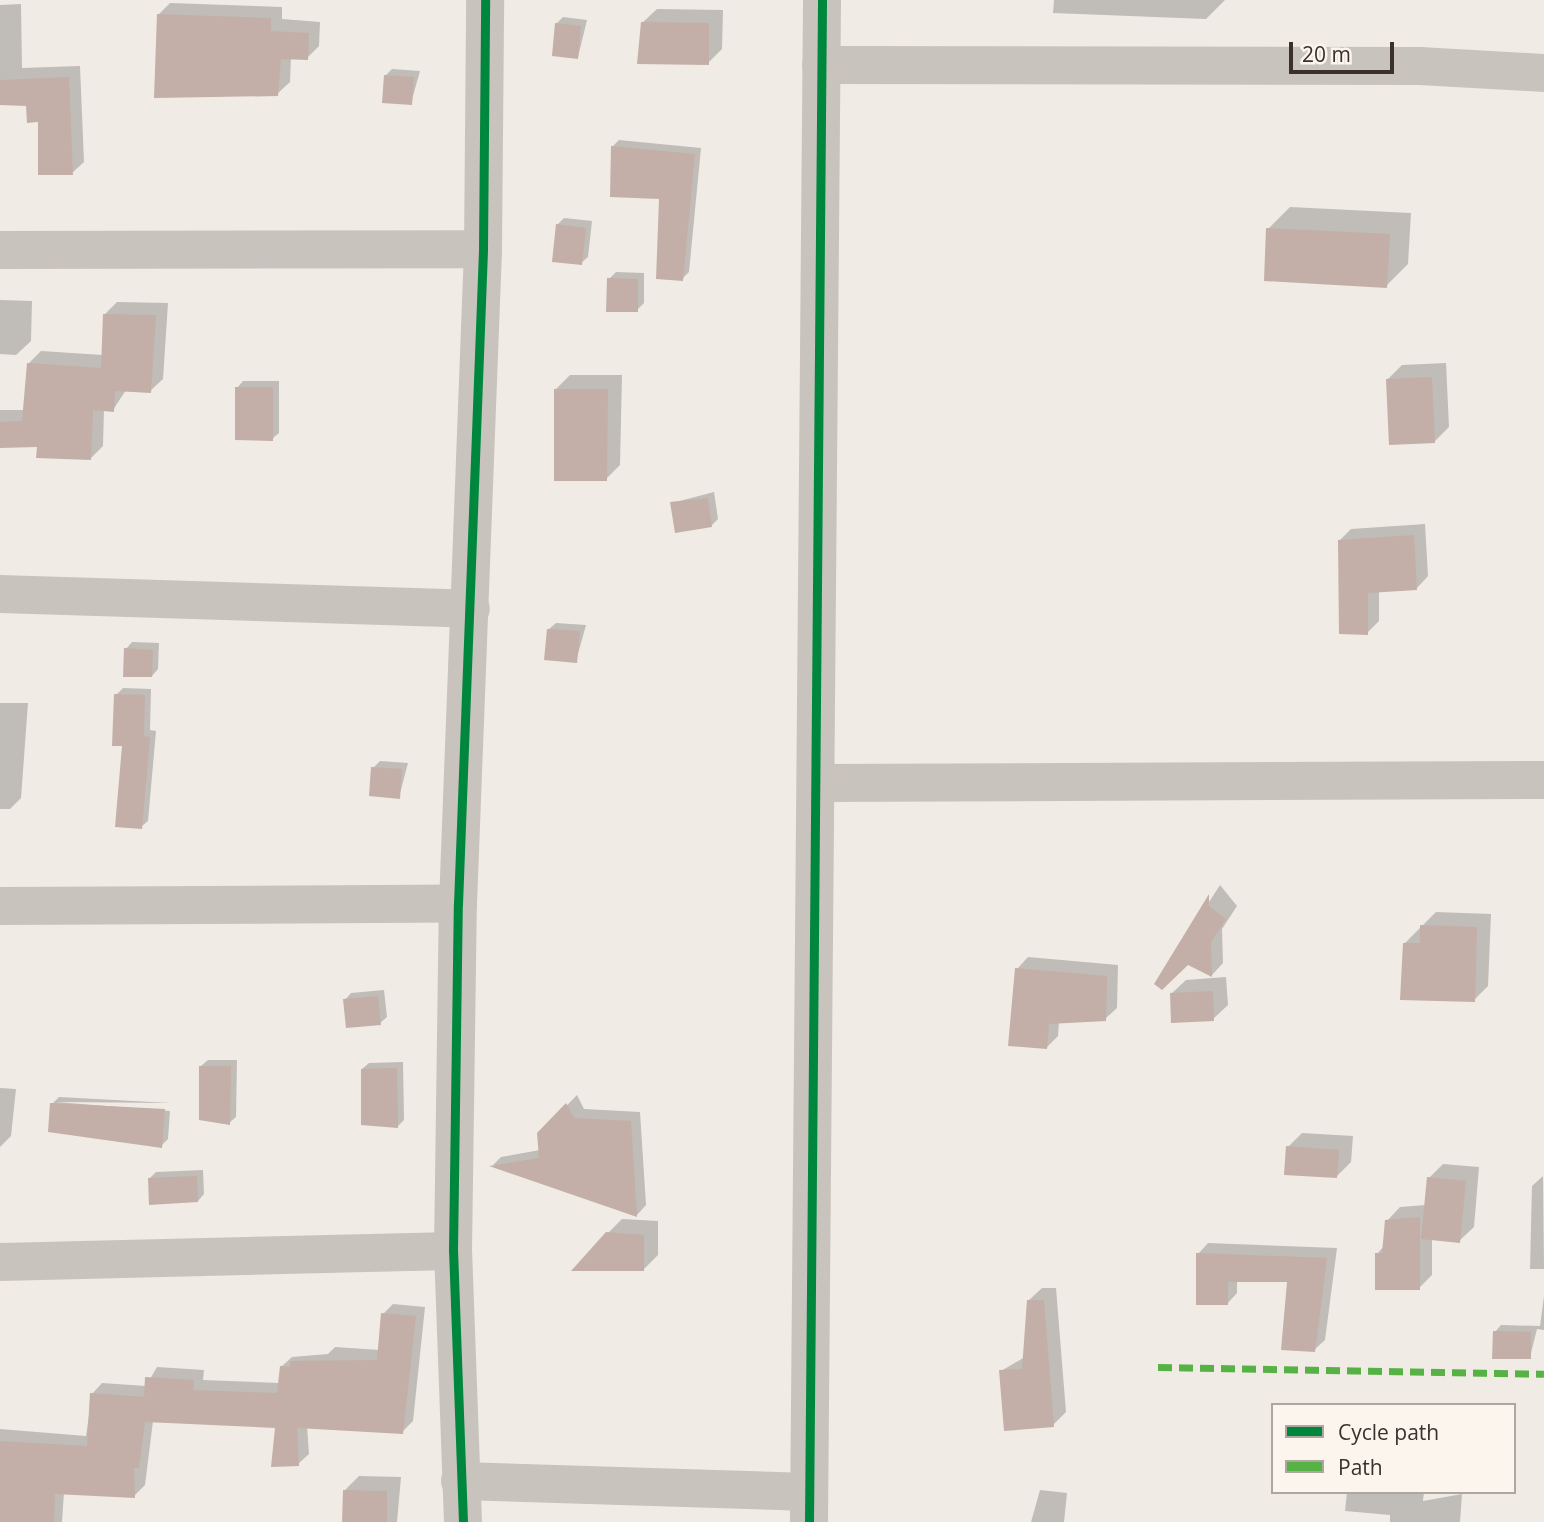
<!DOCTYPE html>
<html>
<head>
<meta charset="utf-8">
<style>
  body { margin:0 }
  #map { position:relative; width:1544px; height:1522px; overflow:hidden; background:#f0ebe5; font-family:"Open Sans",sans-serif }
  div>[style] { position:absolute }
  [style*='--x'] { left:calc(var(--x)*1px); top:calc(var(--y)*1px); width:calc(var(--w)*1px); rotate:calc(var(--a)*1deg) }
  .shadow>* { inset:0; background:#0003 }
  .building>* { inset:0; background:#c3afa7 }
  .minor>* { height:38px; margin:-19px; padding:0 19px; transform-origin:19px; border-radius:19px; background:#c9c3be }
  .tertiary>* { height:38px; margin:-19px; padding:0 19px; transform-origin:19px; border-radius:19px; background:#c9c3be }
  .quiet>* { height:7px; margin-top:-3.5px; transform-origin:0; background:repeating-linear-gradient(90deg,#57b246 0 14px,transparent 0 21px) }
  .cycleway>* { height:9px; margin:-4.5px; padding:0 4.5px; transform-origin:4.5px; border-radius:4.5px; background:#00873e }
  span { translate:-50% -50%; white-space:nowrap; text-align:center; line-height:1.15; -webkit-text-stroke:6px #fbf5ee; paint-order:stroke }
  .legend { position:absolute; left:1271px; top:1403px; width:245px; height:91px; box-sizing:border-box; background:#fbf5ee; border:2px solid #aea6a0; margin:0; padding:9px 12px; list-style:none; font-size:21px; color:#3b302b }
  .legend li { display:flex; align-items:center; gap:14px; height:35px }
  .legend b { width:35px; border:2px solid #aea6a0 }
  .scale { position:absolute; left:1289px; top:42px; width:105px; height:32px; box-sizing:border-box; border:4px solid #3b302b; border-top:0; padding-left:9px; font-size:21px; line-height:24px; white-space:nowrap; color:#3b302b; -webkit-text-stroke:5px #fbf5ee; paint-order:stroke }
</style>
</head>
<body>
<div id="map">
  <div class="shadow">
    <div style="clip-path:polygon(1054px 0,1225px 0,1206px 19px,1053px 13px)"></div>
    <div style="clip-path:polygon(170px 3px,282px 7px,282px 19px,320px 22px,319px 46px,307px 58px,291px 57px,290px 82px,277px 94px,158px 15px)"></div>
    <div style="clip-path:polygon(21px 4px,22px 68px,80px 66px,84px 162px,72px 173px,28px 105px,0 103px,0 5px)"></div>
    <div style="clip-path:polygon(657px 9px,723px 10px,722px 49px,708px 63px,642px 23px)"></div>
    <div style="clip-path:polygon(563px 17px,587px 20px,578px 57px,556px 24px)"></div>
    <div style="clip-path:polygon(392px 69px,420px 71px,411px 103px,386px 75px)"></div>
    <div style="clip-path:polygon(619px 140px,701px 148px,689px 272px,682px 279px,661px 197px,612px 147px)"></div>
    <div style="clip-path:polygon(1290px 207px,1411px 213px,1408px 264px,1386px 286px,1268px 229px)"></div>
    <div style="clip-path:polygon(564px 218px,592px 221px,588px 257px,581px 263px,557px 225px)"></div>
    <div style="clip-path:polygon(616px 272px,644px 273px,644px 303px,637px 310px,609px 279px)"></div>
    <div style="clip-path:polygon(0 300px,32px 301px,31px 341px,16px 355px,0 354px)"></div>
    <div style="clip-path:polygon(117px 302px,168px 303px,163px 379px,150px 391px,126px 390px,113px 410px,104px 409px,103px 446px,90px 459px,39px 445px,0 446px,0 410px,25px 410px,29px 363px,41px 351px,103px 355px,105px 314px)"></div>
    <div style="clip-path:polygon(1446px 363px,1449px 427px,1435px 441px,1387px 380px,1402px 365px)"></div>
    <div style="clip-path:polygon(570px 375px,622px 375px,620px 465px,606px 479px,556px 389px)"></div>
    <div style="clip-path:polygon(243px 381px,279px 381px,279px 433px,272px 439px,237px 388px)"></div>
    <div style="clip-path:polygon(714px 492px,718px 519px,712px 525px,672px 503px)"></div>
    <div style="clip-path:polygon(1425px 524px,1428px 576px,1417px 588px,1379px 591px,1379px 621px,1367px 633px,1339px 541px,1351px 529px)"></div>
    <div style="clip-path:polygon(556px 623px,586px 625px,576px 661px,549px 629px)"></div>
    <div style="clip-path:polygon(132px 642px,159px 643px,158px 669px,152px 676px,126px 649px)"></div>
    <div style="clip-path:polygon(123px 688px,151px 689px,150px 730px,156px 731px,148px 821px,141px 827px,116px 695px)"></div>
    <div style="clip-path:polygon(0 703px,28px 703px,21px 798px,10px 809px,0 809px)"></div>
    <div style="clip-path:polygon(380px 761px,408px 763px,399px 797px,373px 768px)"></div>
    <div style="clip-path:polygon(1220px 885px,1237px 906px,1222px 929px,1223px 963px,1212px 975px,1188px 962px,1156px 984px)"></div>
    <div style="clip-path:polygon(1436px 912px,1491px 914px,1488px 986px,1474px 1000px,1404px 944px)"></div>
    <div style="clip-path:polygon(1028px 957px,1118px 965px,1117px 1008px,1105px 1019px,1059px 1022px,1058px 1036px,1046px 1048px,1017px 969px)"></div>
    <div style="clip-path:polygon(1226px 977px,1228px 1005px,1213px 1019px,1171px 994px,1186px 980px)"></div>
    <div style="clip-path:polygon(384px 990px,387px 1017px,380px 1023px,345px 1000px,351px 993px)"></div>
    <div style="clip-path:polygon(208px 1060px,237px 1060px,236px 1117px,229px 1123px,201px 1066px)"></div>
    <div style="clip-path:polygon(403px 1062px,404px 1120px,397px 1127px,362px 1069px,369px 1063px)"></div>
    <div style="clip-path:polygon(0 1088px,16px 1089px,11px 1136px,0 1147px)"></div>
    <div style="clip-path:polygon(577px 1095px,584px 1109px,640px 1112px,646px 1205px,637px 1215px,493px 1165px,501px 1157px,540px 1150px,539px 1134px)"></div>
    <div style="clip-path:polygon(59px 1097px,171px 1103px,56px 1102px,170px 1111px,168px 1139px,161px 1146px,52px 1104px)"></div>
    <div style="clip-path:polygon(1302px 1133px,1353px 1136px,1351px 1162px,1337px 1176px,1288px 1147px)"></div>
    <div style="clip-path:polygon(1443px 1164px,1479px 1167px,1474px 1227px,1459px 1241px,1432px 1238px,1432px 1275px,1419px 1288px,1377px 1254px,1384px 1246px,1387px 1221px,1400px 1207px,1426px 1205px,1429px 1178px)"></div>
    <div style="clip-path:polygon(203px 1170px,204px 1194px,198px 1201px,149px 1179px,156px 1172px)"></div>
    <div style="clip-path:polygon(1543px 1176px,1544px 1269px,1530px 1269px,1532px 1186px)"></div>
    <div style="clip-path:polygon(622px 1219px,658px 1221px,658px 1255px,644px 1269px,607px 1234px)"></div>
    <div style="clip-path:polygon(1208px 1243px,1337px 1248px,1325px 1340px,1314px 1350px,1289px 1281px,1237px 1280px,1237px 1293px,1227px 1304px,1198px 1254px)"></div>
    <div style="clip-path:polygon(1042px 1288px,1056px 1288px,1066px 1412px,1053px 1425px,1001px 1371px,1025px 1357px,1028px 1301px)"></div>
    <div style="clip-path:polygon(1544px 1296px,1544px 1330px,1537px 1329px,1530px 1357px,1495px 1332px,1501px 1325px,1540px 1326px)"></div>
    <div style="clip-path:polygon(393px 1304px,425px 1307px,413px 1421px,402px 1432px,307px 1426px,309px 1454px,298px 1464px,277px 1426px,153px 1421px,145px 1485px,134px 1496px,64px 1492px,62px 1522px,0 1522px,0 1429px,86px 1436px,92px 1394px,102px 1383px,146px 1386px,157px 1367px,204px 1370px,203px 1380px,280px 1383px,281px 1367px,292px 1357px,328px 1354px,335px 1347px,380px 1350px,383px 1314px)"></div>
    <div style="clip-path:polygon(359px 1476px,401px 1477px,397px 1522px,344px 1522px,345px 1490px)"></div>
    <div style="clip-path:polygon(1040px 1490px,1067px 1493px,1064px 1522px,1031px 1522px)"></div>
    <div style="clip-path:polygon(1347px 1492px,1424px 1492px,1423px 1501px,1462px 1494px,1460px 1522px,1390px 1522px,1390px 1515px,1345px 1511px)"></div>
  </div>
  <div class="building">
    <div style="clip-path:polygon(157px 14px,271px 18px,271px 31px,309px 33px,308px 60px,281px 59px,278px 96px,154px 98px)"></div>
    <div style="clip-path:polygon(641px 22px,709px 23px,709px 65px,637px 64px)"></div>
    <div style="clip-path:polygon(555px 23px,581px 26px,578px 59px,552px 56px)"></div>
    <div style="clip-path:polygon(384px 75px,414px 77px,412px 105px,382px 103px)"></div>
    <div style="clip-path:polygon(69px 77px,73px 175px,38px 175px,38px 122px,27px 123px,26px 106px,0 105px,0 80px)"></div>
    <div style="clip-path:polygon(611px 146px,695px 154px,683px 281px,656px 279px,659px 199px,610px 197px)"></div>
    <div style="clip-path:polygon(556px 224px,586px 228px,582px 265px,552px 262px)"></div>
    <div style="clip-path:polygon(1266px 228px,1390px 234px,1387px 288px,1264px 281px)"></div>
    <div style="clip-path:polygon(607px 278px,638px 279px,638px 312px,606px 312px)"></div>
    <div style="clip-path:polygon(103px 314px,156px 315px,151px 393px,115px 391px,114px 412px,93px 410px,91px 460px,36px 458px,37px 447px,0 448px,0 422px,22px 421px,27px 363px,101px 368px)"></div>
    <div style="clip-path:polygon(1432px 377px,1435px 443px,1389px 445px,1386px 379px)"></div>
    <div style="clip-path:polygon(235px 387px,273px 387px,273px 441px,235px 440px)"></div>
    <div style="clip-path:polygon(554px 389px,608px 389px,607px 481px,554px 481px)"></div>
    <div style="clip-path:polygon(708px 498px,712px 527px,675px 533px,670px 502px)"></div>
    <div style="clip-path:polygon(1414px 535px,1417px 590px,1368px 593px,1368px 635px,1339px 634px,1338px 540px)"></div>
    <div style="clip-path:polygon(547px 629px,580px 631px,577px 663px,544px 660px)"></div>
    <div style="clip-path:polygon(124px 648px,153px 650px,152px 677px,123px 677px)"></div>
    <div style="clip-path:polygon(114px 694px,145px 695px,144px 736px,150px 737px,142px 829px,115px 827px,122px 746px,112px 746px)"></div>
    <div style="clip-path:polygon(371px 767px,402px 769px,400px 799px,369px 796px)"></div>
    <div style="clip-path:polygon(1209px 894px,1209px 906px,1226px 919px,1211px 942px,1212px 977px,1188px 965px,1162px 990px,1154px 984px)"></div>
    <div style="clip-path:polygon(1420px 925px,1477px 927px,1475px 1002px,1400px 1000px,1403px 943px,1420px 943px)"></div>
    <div style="clip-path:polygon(1015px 968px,1107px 976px,1106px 1021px,1049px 1024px,1047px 1049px,1008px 1046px)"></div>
    <div style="clip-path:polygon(1213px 991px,1214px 1021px,1171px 1023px,1170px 993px)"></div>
    <div style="clip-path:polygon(378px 996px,381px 1025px,346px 1028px,343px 999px)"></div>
    <div style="clip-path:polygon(199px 1066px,231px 1066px,230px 1125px,199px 1120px)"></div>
    <div style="clip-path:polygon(397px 1068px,398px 1128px,361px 1125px,361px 1069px)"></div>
    <div style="clip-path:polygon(50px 1103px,165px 1109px,162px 1148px,48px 1132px)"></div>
    <div style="clip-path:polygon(566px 1103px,574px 1118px,631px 1121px,637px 1217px,489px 1166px,539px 1158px,537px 1133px)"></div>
    <div style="clip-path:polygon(1286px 1146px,1339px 1150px,1337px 1178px,1284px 1175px)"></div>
    <div style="clip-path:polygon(197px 1176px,198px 1202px,149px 1205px,148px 1178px)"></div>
    <div style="clip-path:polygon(1427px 1177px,1466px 1181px,1460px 1243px,1421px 1239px)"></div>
    <div style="clip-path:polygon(1420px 1217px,1420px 1290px,1375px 1290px,1375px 1253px,1382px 1253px,1385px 1220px)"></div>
    <div style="clip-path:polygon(606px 1232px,644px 1235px,644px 1271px,571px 1271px)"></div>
    <div style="clip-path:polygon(1196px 1253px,1327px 1258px,1315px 1352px,1281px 1350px,1287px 1282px,1228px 1282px,1228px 1305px,1196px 1305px)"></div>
    <div style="clip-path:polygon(1027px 1300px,1044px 1300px,1054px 1427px,1004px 1431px,999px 1370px,1022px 1369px)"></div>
    <div style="clip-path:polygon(381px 1313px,416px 1316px,403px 1434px,297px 1428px,299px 1466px,271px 1467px,275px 1428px,145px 1422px,139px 1468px,134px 1468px,135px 1498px,55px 1494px,54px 1522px,0 1522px,0 1441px,87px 1446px,90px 1393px,144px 1397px,145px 1377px,194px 1380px,193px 1390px,277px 1393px,280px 1366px,290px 1367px,290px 1361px,377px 1360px)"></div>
    <div style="clip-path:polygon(1493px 1331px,1531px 1332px,1531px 1359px,1492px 1359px)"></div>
    <div style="clip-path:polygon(343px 1490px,387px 1491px,387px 1522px,342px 1522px)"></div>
  </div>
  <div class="minor">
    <div style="--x:821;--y:65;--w:599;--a:0.1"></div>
    <div style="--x:1420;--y:66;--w:124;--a:3.2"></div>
    <div style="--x:0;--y:250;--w:483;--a:-0.1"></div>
    <div style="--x:0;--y:594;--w:471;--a:1.8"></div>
    <div style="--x:818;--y:783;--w:726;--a:-0.24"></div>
    <div style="--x:0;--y:906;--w:458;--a:-0.3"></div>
    <div style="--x:0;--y:1262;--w:453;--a:-1.4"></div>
    <div style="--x:460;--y:1481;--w:349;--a:1.8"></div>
    <div style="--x:463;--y:1522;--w:271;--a:-92.1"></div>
    <div style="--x:453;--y:1251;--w:347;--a:-89.2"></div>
    <div style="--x:458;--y:904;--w:655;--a:-87.81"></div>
    <div style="--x:483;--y:249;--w:249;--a:-89.5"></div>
  </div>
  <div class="tertiary">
    <div style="--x:809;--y:1522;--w:1522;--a:-89.51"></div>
  </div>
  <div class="quiet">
    <div style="--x:1158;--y:1367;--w:386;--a:1"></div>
  </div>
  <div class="cycleway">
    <div style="--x:463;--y:1522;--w:271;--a:-92.1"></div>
    <div style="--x:453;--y:1251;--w:347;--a:-89.2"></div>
    <div style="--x:458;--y:904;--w:655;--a:-87.81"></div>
    <div style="--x:483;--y:249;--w:249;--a:-89.5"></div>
    <div style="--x:809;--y:1522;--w:1522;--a:-89.51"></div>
  </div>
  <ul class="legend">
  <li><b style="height:9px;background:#00873e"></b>Cycle path</li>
  <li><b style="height:9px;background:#57b246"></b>Path</li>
  </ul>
  <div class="scale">20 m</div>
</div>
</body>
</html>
